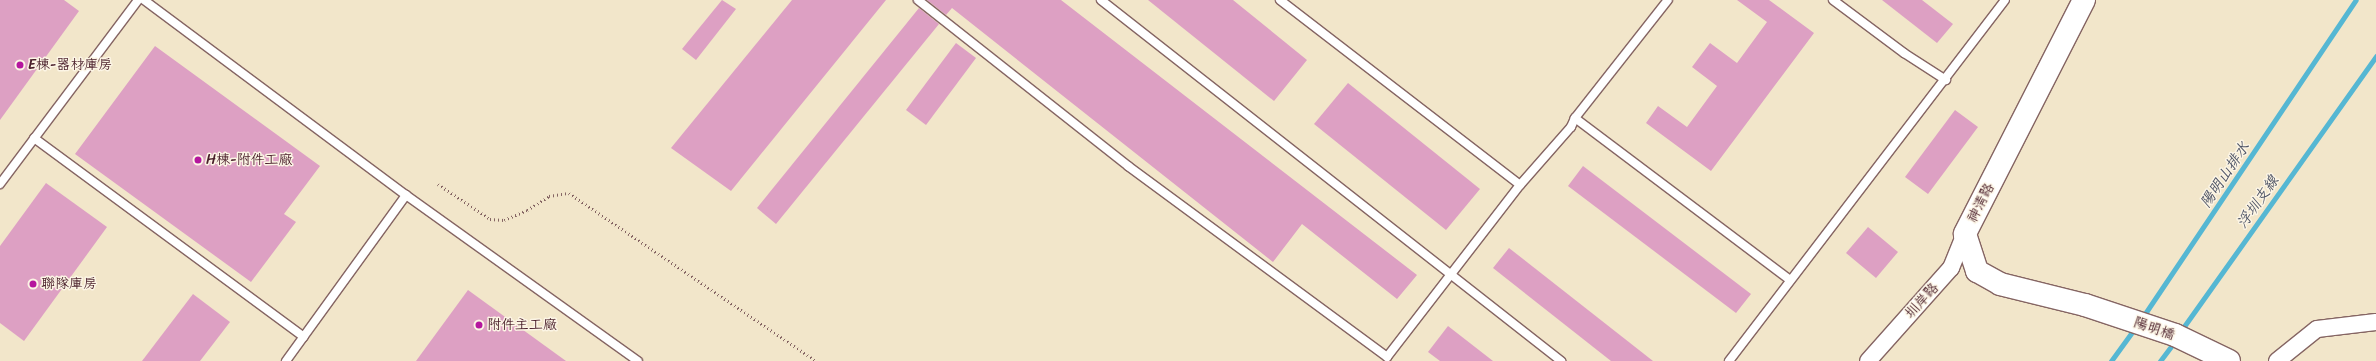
<!DOCTYPE html>
<html>
<head>
<meta charset="utf-8">
<style>
  body { margin:0 }
  #map { position:relative; width:2376px; height:361px; overflow:hidden; background:#f2e6ca; font-family:Sriracha,"LXGW WenKai TC",sans-serif }
  div>[style] { position:absolute }
  [style*='--x'] { left:calc(var(--x)*1px); top:calc(var(--y)*1px); width:calc(var(--w)*1px); rotate:calc(var(--a)*1deg) }
  .stream>* { height:5px; margin:-2.5px; padding:0 2.5px; transform-origin:2.5px; border-radius:2.5px; background:#55b7d3 }
  .building>* { inset:0; background:#dda0c3 }
  .path>* { height:2.5px; margin-top:-1.25px; transform-origin:0; background:repeating-linear-gradient(90deg,#856563 0 1px,transparent 0 4px) }
  .roads { filter:drop-shadow(1px 0 #856563) drop-shadow(-1px 0 #856563) drop-shadow(0 1px #856563) drop-shadow(0 -1px #856563) }
  .lane>* { height:8px; margin:-4px; padding:0 4px; transform-origin:4px; border-radius:4px; background:#fff }
  .street>* { height:16px; margin:-8px; padding:0 8px; transform-origin:8px; border-radius:8px; background:#fff }
  .secondary>* { height:22px; margin:-11px; padding:0 11px; transform-origin:11px; border-radius:11px; background:#fff }
  .dots>* { width:11px; height:11px; translate:-50% -50%; box-sizing:border-box; border:2px solid #fcf5e5; border-radius:50% }
  span { translate:-50% -50%; white-space:nowrap; text-align:center; line-height:1.15; -webkit-text-stroke:3px #fcf5e5; paint-order:stroke }
  .poi-label { font-size:14px; color:#4a1f2b }
  .left { translate:0 -50%; text-align:left }
  .street-label { font-size:14px; color:#4a1f2b }
  .water-label { font-size:15px; color:#4e5466; font-style:italic }
</style>
</head>
<body>
<div id="map">
  <div class="stream">
    <div style="--x:2142;--y:318;--w:383;--a:-56.1"></div>
    <div style="--x:2180;--y:332;--w:339;--a:-54.6"></div>
    <div style="--x:2111;--y:361;--w:41;--a:-54"></div>
    <div style="--x:2160;--y:361;--w:25;--a:-53"></div>
  </div>
  <div class="building">
    <div style="clip-path:polygon(0 0,64px 0,79px 11px,0 120px)"></div>
    <div style="clip-path:polygon(722px 0,736px 9px,696px 60px,682px 49px)"></div>
    <div style="clip-path:polygon(792px 0,886px 0,731px 191px,671px 148px)"></div>
    <div style="clip-path:polygon(927px 0,1061px 0,1417px 275px,1397px 299px,1302px 224px,1273px 262px,952px 8px,946px 15px)"></div>
    <div style="clip-path:polygon(1148px 0,1233px 0,1307px 60px,1274px 101px)"></div>
    <div style="clip-path:polygon(1737px 0,1769px 0,1814px 33px,1711px 171px,1646px 123px,1658px 106px,1687px 127px,1717px 86px,1692px 67px,1710px 43px,1737px 63px,1767px 22px)"></div>
    <div style="clip-path:polygon(1882px 0,1922px 0,1953px 24px,1937px 43px)"></div>
    <div style="clip-path:polygon(919px 8px,939px 24px,776px 224px,757px 208px)"></div>
    <div style="clip-path:polygon(956px 43px,976px 58px,926px 125px,906px 110px)"></div>
    <div style="clip-path:polygon(155px 46px,320px 166px,284px 214px,296px 222px,251px 282px,75px 154px)"></div>
    <div style="clip-path:polygon(1348px 83px,1480px 189px,1446px 230px,1314px 124px)"></div>
    <div style="clip-path:polygon(1955px 110px,1978px 127px,1928px 194px,1905px 177px)"></div>
    <div style="clip-path:polygon(1583px 166px,1751px 294px,1736px 313px,1568px 186px)"></div>
    <div style="clip-path:polygon(46px 183px,107px 227px,24px 341px,0 323px,0 246px)"></div>
    <div style="clip-path:polygon(1868px 227px,1898px 252px,1876px 278px,1846px 253px)"></div>
    <div style="clip-path:polygon(1509px 248px,1653px 361px,1611px 361px,1493px 268px)"></div>
    <div style="clip-path:polygon(468px 290px,566px 361px,416px 361px)"></div>
    <div style="clip-path:polygon(193px 294px,230px 322px,200px 361px,142px 361px)"></div>
    <div style="clip-path:polygon(1448px 326px,1493px 361px,1440px 361px,1428px 352px)"></div>
  </div>
  <div class="path">
    <div style="--x:438;--y:184;--w:63;--a:33.9"></div>
    <div style="--x:490;--y:219;--w:14;--a:4"></div>
    <div style="--x:504;--y:220;--w:25;--a:-23"></div>
    <div style="--x:527;--y:210;--w:26;--a:-32"></div>
    <div style="--x:549;--y:196;--w:20;--a:-9"></div>
    <div style="--x:569;--y:193;--w:299;--a:34.2"></div>
  </div>
  <div class="roads">
    <div class="lane">
      <div style="--x:144;--y:0;--w:327;--a:36.7"></div>
      <div style="--x:406;--y:195;--w:285;--a:35.6"></div>
      <div style="--x:918;--y:0;--w:268;--a:38.3"></div>
      <div style="--x:1128;--y:166;--w:322;--a:36.4"></div>
      <div style="--x:1387;--y:357;--w:217;--a:-52.3"></div>
      <div style="--x:1520;--y:185;--w:77;--a:-48.7"></div>
      <div style="--x:1571;--y:127;--w:10;--a:-66"></div>
      <div style="--x:1575;--y:118;--w:150;--a:-51.8"></div>
      <div style="--x:1101;--y:0;--w:585;--a:38.12"></div>
      <div style="--x:1280;--y:0;--w:303;--a:37.6"></div>
      <div style="--x:1833;--y:0;--w:89;--a:36.7"></div>
      <div style="--x:1904;--y:53;--w:50;--a:32.7"></div>
      <div style="--x:1575;--y:118;--w:269;--a:37"></div>
      <div style="--x:34;--y:138;--w:335;--a:36.4"></div>
      <div style="--x:0;--y:184;--w:230;--a:-53.1"></div>
      <div style="--x:286;--y:361;--w:205;--a:-54.1"></div>
      <div style="--x:1729;--y:361;--w:454;--a:-52.6"></div>
    </div>
    <div class="street">
      <div style="--x:1868;--y:361;--w:125;--a:-48.3"></div>
      <div style="--x:1951;--y:268;--w:37;--a:-68"></div>
      <div style="--x:2277;--y:361;--w:51;--a:-38.7"></div>
      <div style="--x:2317;--y:329;--w:59;--a:-6.8"></div>
    </div>
    <div class="secondary">
      <div style="--x:2084;--y:0;--w:263;--a:117"></div>
      <div style="--x:1965;--y:234;--w:39;--a:72"></div>
      <div style="--x:1977;--y:271;--w:26;--a:29"></div>
      <div style="--x:2000;--y:284;--w:88;--a:13.9"></div>
      <div style="--x:2085;--y:305;--w:95;--a:18.4"></div>
      <div style="--x:2175;--y:335;--w:60;--a:25.7"></div>
    </div>
  </div>
  <div class="dots">
    <div style="left:20px;top:65px;background:#b5179e"></div>
    <div style="left:198px;top:160px;background:#b5179e"></div>
    <div style="left:33px;top:284px;background:#b5179e"></div>
    <div style="left:479px;top:325px;background:#b5179e"></div>
  </div>
  <div class="poi-label">
    <span class="left" style="left:28px;top:65px">E棟-器材庫房</span>
    <span class="left" style="left:206px;top:160px">H棟-附件工廠</span>
    <span class="left" style="left:41px;top:284px">聯隊庫房</span>
    <span class="left" style="left:487px;top:325px">附件主工廠</span>
  </div>
  <div class="street-label">
    <span style="left:1981px;top:203px;rotate:-63deg">神清路</span>
    <span style="left:1922px;top:301px;rotate:-48deg">圳岸路</span>
    <span style="left:2154px;top:329px;rotate:19deg">陽明橋</span>
  </div>
  <div class="water-label">
    <span style="left:2225px;top:175px;rotate:-56deg">陽明山排水</span>
    <span style="left:2258px;top:202px;rotate:-55deg">浮圳支線</span>
  </div>
</div>
</body>
</html>
